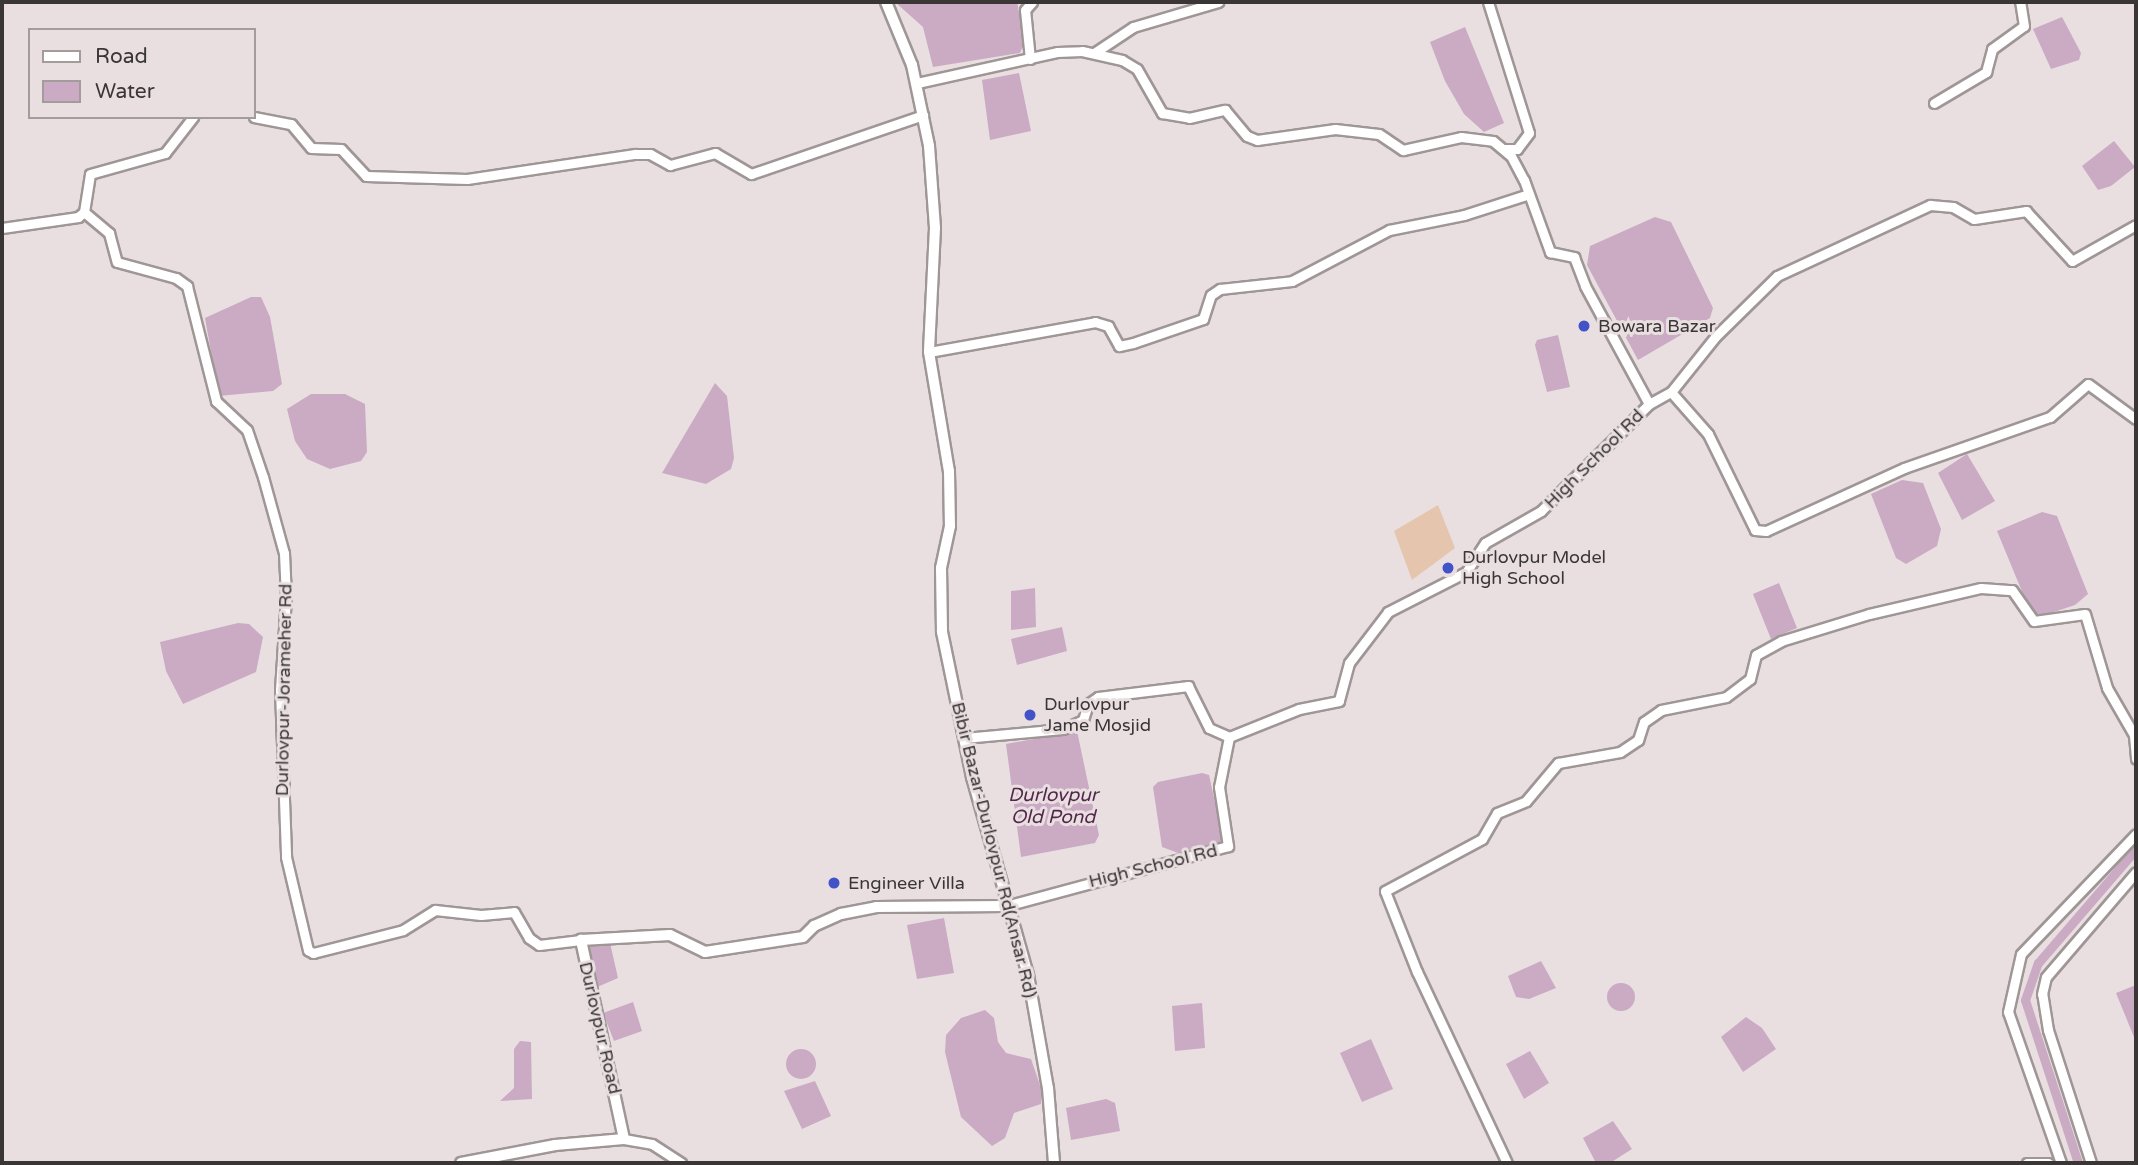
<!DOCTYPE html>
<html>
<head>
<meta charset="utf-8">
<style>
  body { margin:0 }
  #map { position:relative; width:2138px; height:1165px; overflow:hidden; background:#e9dfe0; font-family:"Varela Round",sans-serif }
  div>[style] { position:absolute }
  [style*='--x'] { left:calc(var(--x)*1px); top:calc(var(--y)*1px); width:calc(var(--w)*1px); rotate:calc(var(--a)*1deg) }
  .green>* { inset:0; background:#e6c5af }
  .water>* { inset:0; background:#cbaac4 }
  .round { border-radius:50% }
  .canal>* { height:9px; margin:-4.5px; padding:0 4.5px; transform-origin:4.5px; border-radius:4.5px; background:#cbaac4 }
  .roads { filter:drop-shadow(2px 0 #9f9696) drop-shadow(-2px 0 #9f9696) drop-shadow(0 2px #9f9696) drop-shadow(0 -2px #9f9696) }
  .minor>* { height:9px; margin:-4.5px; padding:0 4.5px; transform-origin:4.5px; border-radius:4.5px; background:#fff }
  .tertiary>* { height:10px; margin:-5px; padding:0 5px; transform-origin:5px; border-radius:5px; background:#fff }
  .dots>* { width:19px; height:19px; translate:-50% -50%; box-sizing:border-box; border:4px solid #e9dfe0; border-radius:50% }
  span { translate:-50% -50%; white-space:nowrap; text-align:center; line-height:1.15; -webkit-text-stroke:6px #e9dfe0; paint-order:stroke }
  .poi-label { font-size:18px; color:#3a3636 }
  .left { translate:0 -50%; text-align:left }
  .street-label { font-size:18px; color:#3a3636 }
  .water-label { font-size:19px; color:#52274b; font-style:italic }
  .frame { position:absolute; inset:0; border:4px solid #3a3636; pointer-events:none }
  .legend { position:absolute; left:28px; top:28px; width:228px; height:91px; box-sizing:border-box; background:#e9dfe0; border:2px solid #a39b9c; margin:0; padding:9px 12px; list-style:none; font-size:21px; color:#3a3636 }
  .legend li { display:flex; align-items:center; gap:14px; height:35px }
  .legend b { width:35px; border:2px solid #a39b9c }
</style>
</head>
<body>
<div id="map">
  <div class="green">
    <div style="clip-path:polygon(1438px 505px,1455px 548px,1412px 580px,1394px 531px)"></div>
  </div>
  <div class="water">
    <div style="clip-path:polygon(895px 2px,1017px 2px,1025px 41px,1020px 53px,933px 67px,923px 27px)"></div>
    <div style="clip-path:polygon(2062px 17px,2081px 53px,2079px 60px,2051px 69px,2033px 29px)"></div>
    <div style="clip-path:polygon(1465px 27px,1504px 123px,1484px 132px,1464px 114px,1445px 81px,1430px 42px)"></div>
    <div style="clip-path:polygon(1019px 73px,1031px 131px,990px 140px,982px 80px)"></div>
    <div style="clip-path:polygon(2114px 141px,2135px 167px,2111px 186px,2098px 190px,2082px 166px)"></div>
    <div style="clip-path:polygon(1655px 217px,1671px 222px,1713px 308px,1710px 318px,1638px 360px,1587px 265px,1590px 246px)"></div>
    <div style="clip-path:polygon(251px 297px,261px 297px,270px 317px,282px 384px,273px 391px,219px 396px,205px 318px)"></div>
    <div style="clip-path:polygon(1558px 335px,1570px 387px,1547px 392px,1535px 345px,1537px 340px)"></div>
    <div style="clip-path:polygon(715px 383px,727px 396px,734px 458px,731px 469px,706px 484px,662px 473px)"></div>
    <div style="clip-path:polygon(311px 394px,345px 394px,365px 404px,367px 452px,361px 461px,330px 469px,307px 459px,295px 441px,287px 409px)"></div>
    <div style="clip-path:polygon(1967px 454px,1995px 501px,1962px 520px,1938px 473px)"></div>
    <div style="clip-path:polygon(1902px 480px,1923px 483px,1941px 529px,1937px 546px,1906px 564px,1896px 558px,1871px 494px)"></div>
    <div style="clip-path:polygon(2042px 512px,2057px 516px,2088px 594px,2075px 605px,2039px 617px,2028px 606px,1997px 531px)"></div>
    <div style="clip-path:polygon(1779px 583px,1797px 628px,1771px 639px,1753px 594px)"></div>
    <div style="clip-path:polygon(1035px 588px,1036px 627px,1011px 630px,1011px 591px)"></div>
    <div style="clip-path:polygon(238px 623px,249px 624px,263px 637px,256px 672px,183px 704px,166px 671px,160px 642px)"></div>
    <div style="clip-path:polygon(1062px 627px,1067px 651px,1017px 665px,1011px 639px)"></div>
    <div style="clip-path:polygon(1077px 731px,1099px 835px,1095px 843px,1021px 857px,1006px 744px)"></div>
    <div style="clip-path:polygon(1202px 773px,1209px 775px,1224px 843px,1181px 854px,1162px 847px,1153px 787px,1158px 782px)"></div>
    <div style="clip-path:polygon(944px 918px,954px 973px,917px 979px,907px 925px)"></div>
    <div style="clip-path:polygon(606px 941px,610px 943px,618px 978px,595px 988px,587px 946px)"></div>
    <div style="clip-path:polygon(1541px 961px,1556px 988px,1529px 999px,1516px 997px,1508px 976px)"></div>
    <div class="round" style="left:1607px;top:983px;width:28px;height:28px"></div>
    <div style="clip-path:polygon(2136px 985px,2136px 1042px,2116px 993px)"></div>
    <div style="clip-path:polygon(633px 1002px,642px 1031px,614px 1041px,603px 1013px)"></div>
    <div style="clip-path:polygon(1202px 1003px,1205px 1048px,1175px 1051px,1172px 1006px)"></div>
    <div style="clip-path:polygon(985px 1010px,994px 1018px,998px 1042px,1006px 1053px,1031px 1059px,1042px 1091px,1041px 1104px,1014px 1113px,1005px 1138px,992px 1146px,961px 1117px,945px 1052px,946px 1035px,961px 1018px)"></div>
    <div style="clip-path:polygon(1746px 1017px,1762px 1028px,1776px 1049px,1743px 1072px,1721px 1037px)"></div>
    <div style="clip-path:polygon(1371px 1039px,1393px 1089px,1362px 1102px,1340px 1053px)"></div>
    <div style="clip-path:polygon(520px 1041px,531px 1042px,532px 1099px,500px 1101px,514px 1088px,514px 1049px)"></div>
    <div class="round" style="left:786px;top:1049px;width:30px;height:30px"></div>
    <div style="clip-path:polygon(1530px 1051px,1549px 1083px,1524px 1099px,1506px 1064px)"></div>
    <div style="clip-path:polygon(815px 1081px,831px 1116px,802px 1129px,784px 1091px)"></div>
    <div style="clip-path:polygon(1106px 1099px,1115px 1103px,1120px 1131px,1071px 1140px,1066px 1108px)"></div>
    <div style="clip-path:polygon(1613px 1121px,1632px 1149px,1610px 1163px,1596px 1163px,1583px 1138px)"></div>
  </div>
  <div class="canal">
    <div style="--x:2078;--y:1163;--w:171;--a:-108"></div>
    <div style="--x:2025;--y:1000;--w:39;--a:-71"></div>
    <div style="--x:2038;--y:963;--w:150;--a:-49.3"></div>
  </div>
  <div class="roads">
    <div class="minor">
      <div style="--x:1488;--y:2;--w:137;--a:72.6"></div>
      <div style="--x:1529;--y:133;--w:20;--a:127"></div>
      <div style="--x:1517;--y:149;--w:13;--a:180"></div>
      <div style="--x:1094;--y:53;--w:47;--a:-33.7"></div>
      <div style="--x:1133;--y:27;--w:89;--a:-16.4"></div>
      <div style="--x:1030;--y:59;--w:49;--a:-95.8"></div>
      <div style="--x:1025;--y:10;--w:11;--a:-49"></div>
      <div style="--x:917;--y:83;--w:143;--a:-12.5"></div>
      <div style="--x:1057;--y:52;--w:25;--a:-2"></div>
      <div style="--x:1082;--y:51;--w:41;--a:12.7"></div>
      <div style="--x:1122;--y:60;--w:17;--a:31"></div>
      <div style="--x:1137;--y:69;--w:51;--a:60.4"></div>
      <div style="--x:1162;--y:113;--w:27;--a:10"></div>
      <div style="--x:1189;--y:118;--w:37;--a:-13"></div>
      <div style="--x:1225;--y:110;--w:34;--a:50"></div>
      <div style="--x:1247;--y:136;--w:11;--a:22"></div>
      <div style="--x:1257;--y:140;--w:79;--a:-8"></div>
      <div style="--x:1335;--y:129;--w:44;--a:6.5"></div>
      <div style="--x:1379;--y:134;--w:29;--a:34"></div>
      <div style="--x:1403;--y:150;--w:59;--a:-12.6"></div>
      <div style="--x:1461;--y:137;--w:32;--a:7"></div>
      <div style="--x:1493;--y:141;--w:23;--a:40"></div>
      <div style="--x:1511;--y:156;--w:27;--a:62"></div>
      <div style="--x:1524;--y:180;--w:77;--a:70.1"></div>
      <div style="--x:1550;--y:252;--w:25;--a:12"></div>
      <div style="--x:1574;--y:257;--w:31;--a:69"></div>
      <div style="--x:1585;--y:286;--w:134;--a:61.5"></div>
      <div style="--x:1649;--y:404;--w:152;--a:135.3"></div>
      <div style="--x:1541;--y:511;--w:64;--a:150.3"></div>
      <div style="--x:1485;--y:543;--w:35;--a:123"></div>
      <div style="--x:1466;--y:572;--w:88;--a:152.9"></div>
      <div style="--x:1388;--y:612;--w:64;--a:127.4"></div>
      <div style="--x:1349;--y:663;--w:39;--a:105"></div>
      <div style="--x:1339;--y:701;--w:41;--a:168.7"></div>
      <div style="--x:1299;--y:709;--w:75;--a:158.2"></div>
      <div style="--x:1229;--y:737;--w:51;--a:101.3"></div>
      <div style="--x:1219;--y:787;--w:60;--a:81.3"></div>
      <div style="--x:1228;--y:846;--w:230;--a:164.9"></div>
      <div style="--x:1934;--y:103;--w:61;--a:-30.8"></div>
      <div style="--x:1986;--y:72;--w:24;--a:-75"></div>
      <div style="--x:1992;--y:49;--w:39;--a:-36"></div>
      <div style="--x:2024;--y:26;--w:24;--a:-99"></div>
      <div style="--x:254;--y:117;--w:38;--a:11"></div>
      <div style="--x:291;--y:124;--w:31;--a:50"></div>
      <div style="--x:311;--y:148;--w:30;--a:2"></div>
      <div style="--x:341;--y:149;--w:37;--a:47"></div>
      <div style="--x:366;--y:176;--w:101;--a:1.7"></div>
      <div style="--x:467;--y:179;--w:170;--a:-8.5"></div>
      <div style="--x:635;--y:154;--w:15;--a:0"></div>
      <div style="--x:650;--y:154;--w:23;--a:29"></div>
      <div style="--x:670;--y:165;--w:47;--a:-14.9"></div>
      <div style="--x:715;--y:153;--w:42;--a:30.3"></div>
      <div style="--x:751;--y:174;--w:182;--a:-18.9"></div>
      <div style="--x:84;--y:212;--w:33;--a:40"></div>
      <div style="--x:109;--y:233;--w:30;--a:75"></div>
      <div style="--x:117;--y:262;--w:61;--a:15.2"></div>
      <div style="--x:176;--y:278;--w:14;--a:36"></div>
      <div style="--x:187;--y:286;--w:119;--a:75.8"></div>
      <div style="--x:216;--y:401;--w:42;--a:43.1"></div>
      <div style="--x:247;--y:430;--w:50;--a:71.2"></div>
      <div style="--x:263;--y:477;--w:79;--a:74.6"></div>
      <div style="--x:284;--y:553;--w:44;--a:87.4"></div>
      <div style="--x:286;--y:597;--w:93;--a:93.7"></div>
      <div style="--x:280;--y:690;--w:167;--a:87.9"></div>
      <div style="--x:286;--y:857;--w:96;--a:76.7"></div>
      <div style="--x:308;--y:950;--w:6;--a:31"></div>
      <div style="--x:313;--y:953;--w:93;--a:-14.3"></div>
      <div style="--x:403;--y:930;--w:38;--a:-32"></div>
      <div style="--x:435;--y:910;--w:46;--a:6.2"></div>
      <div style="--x:481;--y:915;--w:33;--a:-5"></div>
      <div style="--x:514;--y:912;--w:30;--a:60"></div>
      <div style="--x:529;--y:938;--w:12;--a:35"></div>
      <div style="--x:539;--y:945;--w:42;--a:-6.8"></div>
      <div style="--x:2;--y:228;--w:77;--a:-8.2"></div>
      <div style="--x:78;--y:217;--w:8;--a:-40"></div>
      <div style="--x:84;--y:212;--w:38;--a:-81"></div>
      <div style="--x:90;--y:174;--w:78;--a:-15.6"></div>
      <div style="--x:165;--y:153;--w:46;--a:-52.1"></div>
      <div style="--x:929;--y:352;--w:169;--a:-10.2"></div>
      <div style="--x:1095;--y:322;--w:14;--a:17"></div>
      <div style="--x:1108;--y:326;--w:23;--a:61"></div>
      <div style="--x:1119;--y:346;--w:14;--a:-12"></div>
      <div style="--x:1133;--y:343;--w:74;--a:-18.9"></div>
      <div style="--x:1203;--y:319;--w:25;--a:-72"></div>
      <div style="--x:1211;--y:295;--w:11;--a:-34"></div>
      <div style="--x:1220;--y:289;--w:72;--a:-6.3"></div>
      <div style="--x:1292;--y:281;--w:110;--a:-27.7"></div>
      <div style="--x:1389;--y:230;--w:76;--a:-11.3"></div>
      <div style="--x:1464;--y:215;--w:68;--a:-17.9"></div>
      <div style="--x:1671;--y:392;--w:56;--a:48.6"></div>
      <div style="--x:1708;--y:434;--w:107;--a:63.9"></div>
      <div style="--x:1755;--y:530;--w:11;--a:5"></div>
      <div style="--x:1766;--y:531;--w:152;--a:-24.5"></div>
      <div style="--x:1904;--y:468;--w:155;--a:-19.3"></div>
      <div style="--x:2050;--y:417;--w:50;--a:-41"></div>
      <div style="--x:2088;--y:384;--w:59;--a:36.1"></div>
      <div style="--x:1649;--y:404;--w:25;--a:-29"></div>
      <div style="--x:1671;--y:392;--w:70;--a:-51.3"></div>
      <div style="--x:1715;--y:337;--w:87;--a:-44.5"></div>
      <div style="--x:1777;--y:276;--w:169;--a:-24.9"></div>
      <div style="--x:1930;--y:205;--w:23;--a:5"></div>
      <div style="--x:1953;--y:207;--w:24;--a:30"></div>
      <div style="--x:1974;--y:219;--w:53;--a:-8.7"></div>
      <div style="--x:2026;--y:211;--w:68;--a:47.4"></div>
      <div style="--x:2072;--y:261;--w:73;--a:-29.4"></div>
      <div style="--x:964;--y:738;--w:99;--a:-5.2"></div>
      <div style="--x:1063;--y:729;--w:22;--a:-24"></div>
      <div style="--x:1083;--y:720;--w:17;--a:-73"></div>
      <div style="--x:1088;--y:704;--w:12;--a:-35"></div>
      <div style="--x:1098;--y:697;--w:91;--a:-7"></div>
      <div style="--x:1188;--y:686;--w:47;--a:63.4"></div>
      <div style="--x:1209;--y:728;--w:22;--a:24"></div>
      <div style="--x:624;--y:1139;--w:28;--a:10"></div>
      <div style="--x:652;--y:1144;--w:35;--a:33"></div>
      <div style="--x:1507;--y:1163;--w:211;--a:-115.2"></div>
      <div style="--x:1417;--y:972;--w:87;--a:-111.6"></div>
      <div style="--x:1385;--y:891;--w:110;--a:-28.2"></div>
      <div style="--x:1482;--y:839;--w:30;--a:-60"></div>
      <div style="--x:1497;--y:813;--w:31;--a:-22"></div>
      <div style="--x:1526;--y:801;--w:50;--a:-49.9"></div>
      <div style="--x:1558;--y:763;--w:63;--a:-10.1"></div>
      <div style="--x:1620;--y:752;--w:22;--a:-34"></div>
      <div style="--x:1638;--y:740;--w:19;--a:-72"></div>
      <div style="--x:1644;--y:722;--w:21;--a:-35"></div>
      <div style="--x:1661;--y:710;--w:66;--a:-11.3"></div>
      <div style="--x:1726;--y:697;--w:30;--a:-37"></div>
      <div style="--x:1750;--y:679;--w:25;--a:-76"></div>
      <div style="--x:1756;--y:655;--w:29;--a:-29"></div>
      <div style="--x:1781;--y:641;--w:92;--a:-17.1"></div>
      <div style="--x:1869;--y:614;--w:115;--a:-13.1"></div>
      <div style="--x:1981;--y:588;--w:31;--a:4"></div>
      <div style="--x:2012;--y:590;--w:38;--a:55"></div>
      <div style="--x:2034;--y:621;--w:51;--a:-7.8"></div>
      <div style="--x:2085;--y:614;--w:77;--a:73.4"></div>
      <div style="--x:2107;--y:688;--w:54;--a:60.1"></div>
      <div style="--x:2134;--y:735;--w:24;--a:85"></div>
      <div style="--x:2027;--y:1163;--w:21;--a:0"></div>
      <div style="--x:2061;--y:1163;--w:160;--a:-109.3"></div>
      <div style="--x:2008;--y:1012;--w:59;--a:-77.4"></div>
      <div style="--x:2021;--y:954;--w:166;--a:-46.2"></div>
      <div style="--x:2091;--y:1163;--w:140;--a:-107.9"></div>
      <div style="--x:2048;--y:1030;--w:36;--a:-99"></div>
      <div style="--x:2042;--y:994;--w:17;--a:-77"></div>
      <div style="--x:2046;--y:977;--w:138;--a:-49.4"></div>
    </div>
    <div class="tertiary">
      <div style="--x:886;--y:2;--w:68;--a:67.6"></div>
      <div style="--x:912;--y:65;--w:83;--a:78.1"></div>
      <div style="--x:929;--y:146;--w:82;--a:85.8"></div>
      <div style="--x:935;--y:228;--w:124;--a:92.8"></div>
      <div style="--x:929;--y:352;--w:121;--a:80.5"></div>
      <div style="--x:949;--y:471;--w:55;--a:89"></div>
      <div style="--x:950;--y:526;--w:43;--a:102.1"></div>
      <div style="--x:941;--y:568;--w:64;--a:89.1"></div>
      <div style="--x:942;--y:632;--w:148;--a:78.3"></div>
      <div style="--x:972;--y:777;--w:206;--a:74.2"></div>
      <div style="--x:1028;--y:975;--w:115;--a:80"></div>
      <div style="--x:1048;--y:1088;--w:75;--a:85.4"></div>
      <div style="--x:461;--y:1163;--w:96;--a:-10.8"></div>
      <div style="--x:555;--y:1145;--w:69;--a:-5"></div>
      <div style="--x:624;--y:1139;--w:204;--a:-102.2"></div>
      <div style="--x:581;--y:940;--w:89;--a:-3.2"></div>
      <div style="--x:670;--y:935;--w:39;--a:26"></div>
      <div style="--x:705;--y:952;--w:99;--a:-8.7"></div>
      <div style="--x:803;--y:937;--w:16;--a:-45"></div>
      <div style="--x:814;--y:926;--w:30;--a:-24"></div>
      <div style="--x:841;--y:914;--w:36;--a:-11"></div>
      <div style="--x:876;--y:907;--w:130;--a:-0.4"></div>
    </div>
  </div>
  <div class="dots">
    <div style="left:1584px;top:326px;background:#4153c7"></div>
    <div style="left:1448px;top:568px;background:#4153c7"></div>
    <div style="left:1030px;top:715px;background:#4153c7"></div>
    <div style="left:834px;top:883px;background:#4153c7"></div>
  </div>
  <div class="poi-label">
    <span class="left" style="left:1598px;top:326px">Bowara Bazar</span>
    <span class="left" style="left:1462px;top:568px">Durlovpur Model<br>High School</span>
    <span class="left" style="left:1044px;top:715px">Durlovpur<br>Jame Mosjid</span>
    <span class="left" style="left:848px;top:883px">Engineer Villa</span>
  </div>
  <div class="street-label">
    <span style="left:1594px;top:459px;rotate:-45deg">High School Rd</span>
    <span style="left:284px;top:690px;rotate:-89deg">Durlovpur-Jorameher Rd</span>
    <span style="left:994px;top:850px;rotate:76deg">Bibir Bazar-Durlovpur Rd(Ansar Rd)</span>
    <span style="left:1153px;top:866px;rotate:-14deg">High School Rd</span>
    <span style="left:600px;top:1028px;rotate:77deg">Durlovpur Road</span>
  </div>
  <div class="water-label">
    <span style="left:1053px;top:807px">Durlovpur<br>Old Pond</span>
  </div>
  <div class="frame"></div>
  <ul class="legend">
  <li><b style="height:9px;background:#fff"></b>Road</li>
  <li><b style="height:19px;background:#cbaac4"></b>Water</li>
  </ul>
</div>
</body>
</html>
